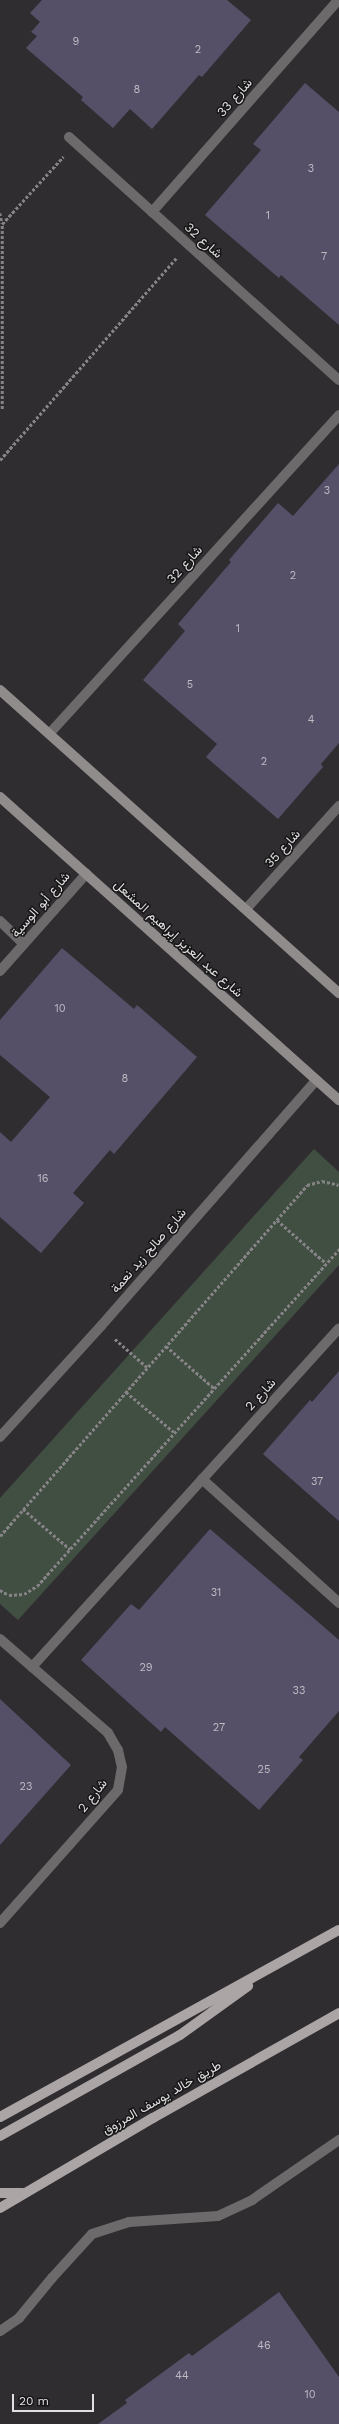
<!DOCTYPE html>
<html>
<head>
<meta charset="utf-8">
<style>
  body { margin:0 }
  #map { position:relative; width:339px; height:2424px; overflow:hidden; background:#302d31; font-family:"Work Sans",Vazirmatn,sans-serif }
  div>[style] { position:absolute }
  [style*='--x'] { left:calc(var(--x)*1px); top:calc(var(--y)*1px); width:calc(var(--w)*1px); rotate:calc(var(--a)*1deg) }
  .green>* { inset:0; background:#414f43 }
  .building>* { inset:0; background:#564f68 }
  .path>* { height:2.5px; margin-top:-1.25px; transform-origin:0; background:repeating-linear-gradient(90deg,#868386 0 3px,transparent 0 5px) }
  .service>* { height:10px; margin:-5px; padding:0 5px; transform-origin:5px; border-radius:5px; background:#6d6a6b }
  .minor>* { height:10px; margin:-5px; padding:0 5px; transform-origin:5px; border-radius:5px; background:#6d6a6b }
  .secondary>* { height:10px; margin:-5px; padding:0 5px; transform-origin:5px; border-radius:5px; background:#908c8c }
  .primary>* { height:10px; margin:-5px; padding:0 5px; transform-origin:5px; border-radius:5px; background:#aba5a6 }
  span { translate:-50% -50%; white-space:nowrap; text-align:center; line-height:1.15; -webkit-text-stroke:3px #171617; paint-order:stroke }
  .number-label { font-size:11px; color:#bebbc3 }
  .number-label span { -webkit-text-stroke-width:0 }
  .street-label { font-size:13px; color:#e1dfe1 }
  .scale { position:absolute; left:12px; top:2394px; width:82px; height:18px; box-sizing:border-box; border:2px solid #e1dfe1; border-top:0; padding-left:5px; font-size:12px; line-height:14px; white-space:nowrap; color:#e1dfe1; -webkit-text-stroke:3px #171617; paint-order:stroke }
</style>
</head>
<body>
<div id="map">
  <div class="green">
    <div style="clip-path:polygon(314px 1149px,339px 1172px,339px 1265px,18px 1620px,0 1604px,0 1498px)"></div>
  </div>
  <div class="building">
    <div style="clip-path:polygon(42px 0,227px 0,251px 20px,202px 77px,199px 75px,152px 129px,130px 109px,113px 128px,81px 100px,83px 97px,26px 48px,37px 36px,31px 32px,40px 22px,30px 13px)"></div>
    <div style="clip-path:polygon(305px 83px,339px 112px,339px 325px,281px 275px,279px 278px,205px 215px,261px 150px,253px 144px)"></div>
    <div style="clip-path:polygon(339px 464px,339px 743px,321px 764px,323px 767px,278px 819px,206px 757px,217px 744px,143px 680px,185px 631px,178px 624px,231px 562px,229px 560px,278px 503px,293px 516px)"></div>
    <div style="clip-path:polygon(62px 948px,134px 1009px,137px 1005px,197px 1057px,114px 1154px,110px 1150px,73px 1193px,84px 1203px,41px 1253px,0 1217px,0 1132px,11px 1142px,50px 1097px,0 1055px,0 1020px)"></div>
    <div style="clip-path:polygon(339px 1371px,339px 1521px,263px 1454px,310px 1400px,312px 1402px)"></div>
    <div style="clip-path:polygon(210px 1529px,339px 1640px,339px 1711px,299px 1757px,303px 1760px,259px 1810px,165px 1727px,161px 1732px,81px 1660px,131px 1604px,139px 1610px)"></div>
    <div style="clip-path:polygon(0 1699px,71px 1765px,0 1845px)"></div>
    <div style="clip-path:polygon(279px 2292px,339px 2377px,339px 2424px,98px 2424px,127px 2403px,125px 2400px,189px 2353px,192px 2356px)"></div>
  </div>
  <div class="path">
    <div style="--x:0;--y:213;--w:10;--a:79"></div>
    <div style="--x:2;--y:409;--w:185;--a:-90"></div>
    <div style="--x:2;--y:224;--w:91;--a:-47.7"></div>
    <div style="--x:0;--y:460;--w:268;--a:-48.9"></div>
    <div style="--x:277;--y:1220;--w:65;--a:41.3"></div>
    <div style="--x:115;--y:1339;--w:44;--a:41.3"></div>
    <div style="--x:166;--y:1346;--w:64;--a:41.2"></div>
    <div style="--x:126;--y:1392;--w:62;--a:39.8"></div>
    <div style="--x:23;--y:1509;--w:62;--a:40.4"></div>
    <div style="--x:0;--y:1536;--w:466;--a:-48.8"></div>
    <div style="--x:307;--y:1185;--w:16;--a:-15"></div>
    <div style="--x:322;--y:1181;--w:17;--a:13"></div>
    <div style="--x:0;--y:1590;--w:10;--a:29"></div>
    <div style="--x:9;--y:1595;--w:15;--a:-4"></div>
    <div style="--x:24;--y:1594;--w:15;--a:-32"></div>
    <div style="--x:37;--y:1586;--w:453;--a:-48.1"></div>
  </div>
  <div class="service">
    <div style="--x:0;--y:921;--w:33;--a:44"></div>
    <div style="--x:0;--y:2331;--w:23;--a:-34"></div>
    <div style="--x:19;--y:2318;--w:52;--a:-50.5"></div>
    <div style="--x:52;--y:2278;--w:59;--a:-47.7"></div>
    <div style="--x:92;--y:2234;--w:39;--a:-18"></div>
    <div style="--x:129;--y:2222;--w:89;--a:-3.9"></div>
    <div style="--x:218;--y:2216;--w:38;--a:-25"></div>
    <div style="--x:252;--y:2200;--w:106;--a:-34.6"></div>
  </div>
  <div class="minor">
    <div style="--x:69;--y:137;--w:363;--a:42"></div>
    <div style="--x:152;--y:212;--w:282;--a:-48.7"></div>
    <div style="--x:50;--y:733;--w:430;--a:-47.7"></div>
    <div style="--x:246;--y:909;--w:139;--a:-47.9"></div>
    <div style="--x:0;--y:971;--w:130;--a:-48.4"></div>
    <div style="--x:0;--y:1437;--w:150;--a:-47.7"></div>
    <div style="--x:101;--y:1326;--w:327;--a:-48.8"></div>
    <div style="--x:202;--y:1479;--w:185;--a:42.1"></div>
    <div style="--x:0;--y:1639;--w:143;--a:41"></div>
    <div style="--x:108;--y:1733;--w:20;--a:60"></div>
    <div style="--x:118;--y:1750;--w:17;--a:77"></div>
    <div style="--x:122;--y:1767;--w:23;--a:100"></div>
    <div style="--x:118;--y:1790;--w:178;--a:131.6"></div>
    <div style="--x:32;--y:1667;--w:457;--a:-47.8"></div>
  </div>
  <div class="secondary">
    <div style="--x:0;--y:690;--w:455;--a:41.8"></div>
    <div style="--x:0;--y:797;--w:455;--a:41.8"></div>
  </div>
  <div class="primary">
    <div style="--x:0;--y:2117;--w:387;--a:-28.9"></div>
    <div style="--x:0;--y:2136;--w:206;--a:-29.3"></div>
    <div style="--x:180;--y:2035;--w:84;--a:-35.8"></div>
    <div style="--x:0;--y:2193;--w:22;--a:0"></div>
    <div style="--x:0;--y:2208;--w:178;--a:-30.5"></div>
    <div style="--x:153;--y:2118;--w:214;--a:-29.4"></div>
  </div>
  <div class="number-label">
    <span style="left:76px;top:42px">9</span>
    <span style="left:198px;top:50px">2</span>
    <span style="left:137px;top:90px">8</span>
    <span style="left:311px;top:169px">3</span>
    <span style="left:268px;top:216px">1</span>
    <span style="left:324px;top:257px">7</span>
    <span style="left:327px;top:491px">3</span>
    <span style="left:293px;top:576px">2</span>
    <span style="left:238px;top:629px">1</span>
    <span style="left:190px;top:685px">5</span>
    <span style="left:311px;top:720px">4</span>
    <span style="left:264px;top:762px">2</span>
    <span style="left:60px;top:1009px">10</span>
    <span style="left:125px;top:1079px">8</span>
    <span style="left:43px;top:1179px">16</span>
    <span style="left:317px;top:1482px">37</span>
    <span style="left:216px;top:1593px">31</span>
    <span style="left:146px;top:1668px">29</span>
    <span style="left:299px;top:1691px">33</span>
    <span style="left:219px;top:1728px">27</span>
    <span style="left:264px;top:1770px">25</span>
    <span style="left:26px;top:1787px">23</span>
    <span style="left:264px;top:2346px">46</span>
    <span style="left:182px;top:2376px">44</span>
    <span style="left:310px;top:2395px">10</span>
  </div>
  <div class="street-label">
    <span style="left:235px;top:98px;rotate:-49deg">شارع 33</span>
    <span style="left:203px;top:241px;rotate:42deg">شارع 32</span>
    <span style="left:185px;top:565px;rotate:-48deg">شارع 32</span>
    <span style="left:283px;top:849px;rotate:-48deg">شارع 35</span>
    <span style="left:41px;top:905px;rotate:-49deg">شارع أبو الوسية</span>
    <span style="left:178px;top:939px;rotate:42deg">شارع عبد العزيز إبراهيم المشعل</span>
    <span style="left:149px;top:1251px;rotate:-49deg">شارع صالح زيد نعمة</span>
    <span style="left:261px;top:1395px;rotate:-48deg">شارع 2</span>
    <span style="left:93px;top:1796px;rotate:-52deg">شارع 2</span>
    <span style="left:162px;top:2098px;rotate:-30deg">طريق خالد يوسف المرزوق</span>
  </div>
  <div class="scale">20 m</div>
</div>
</body>
</html>
